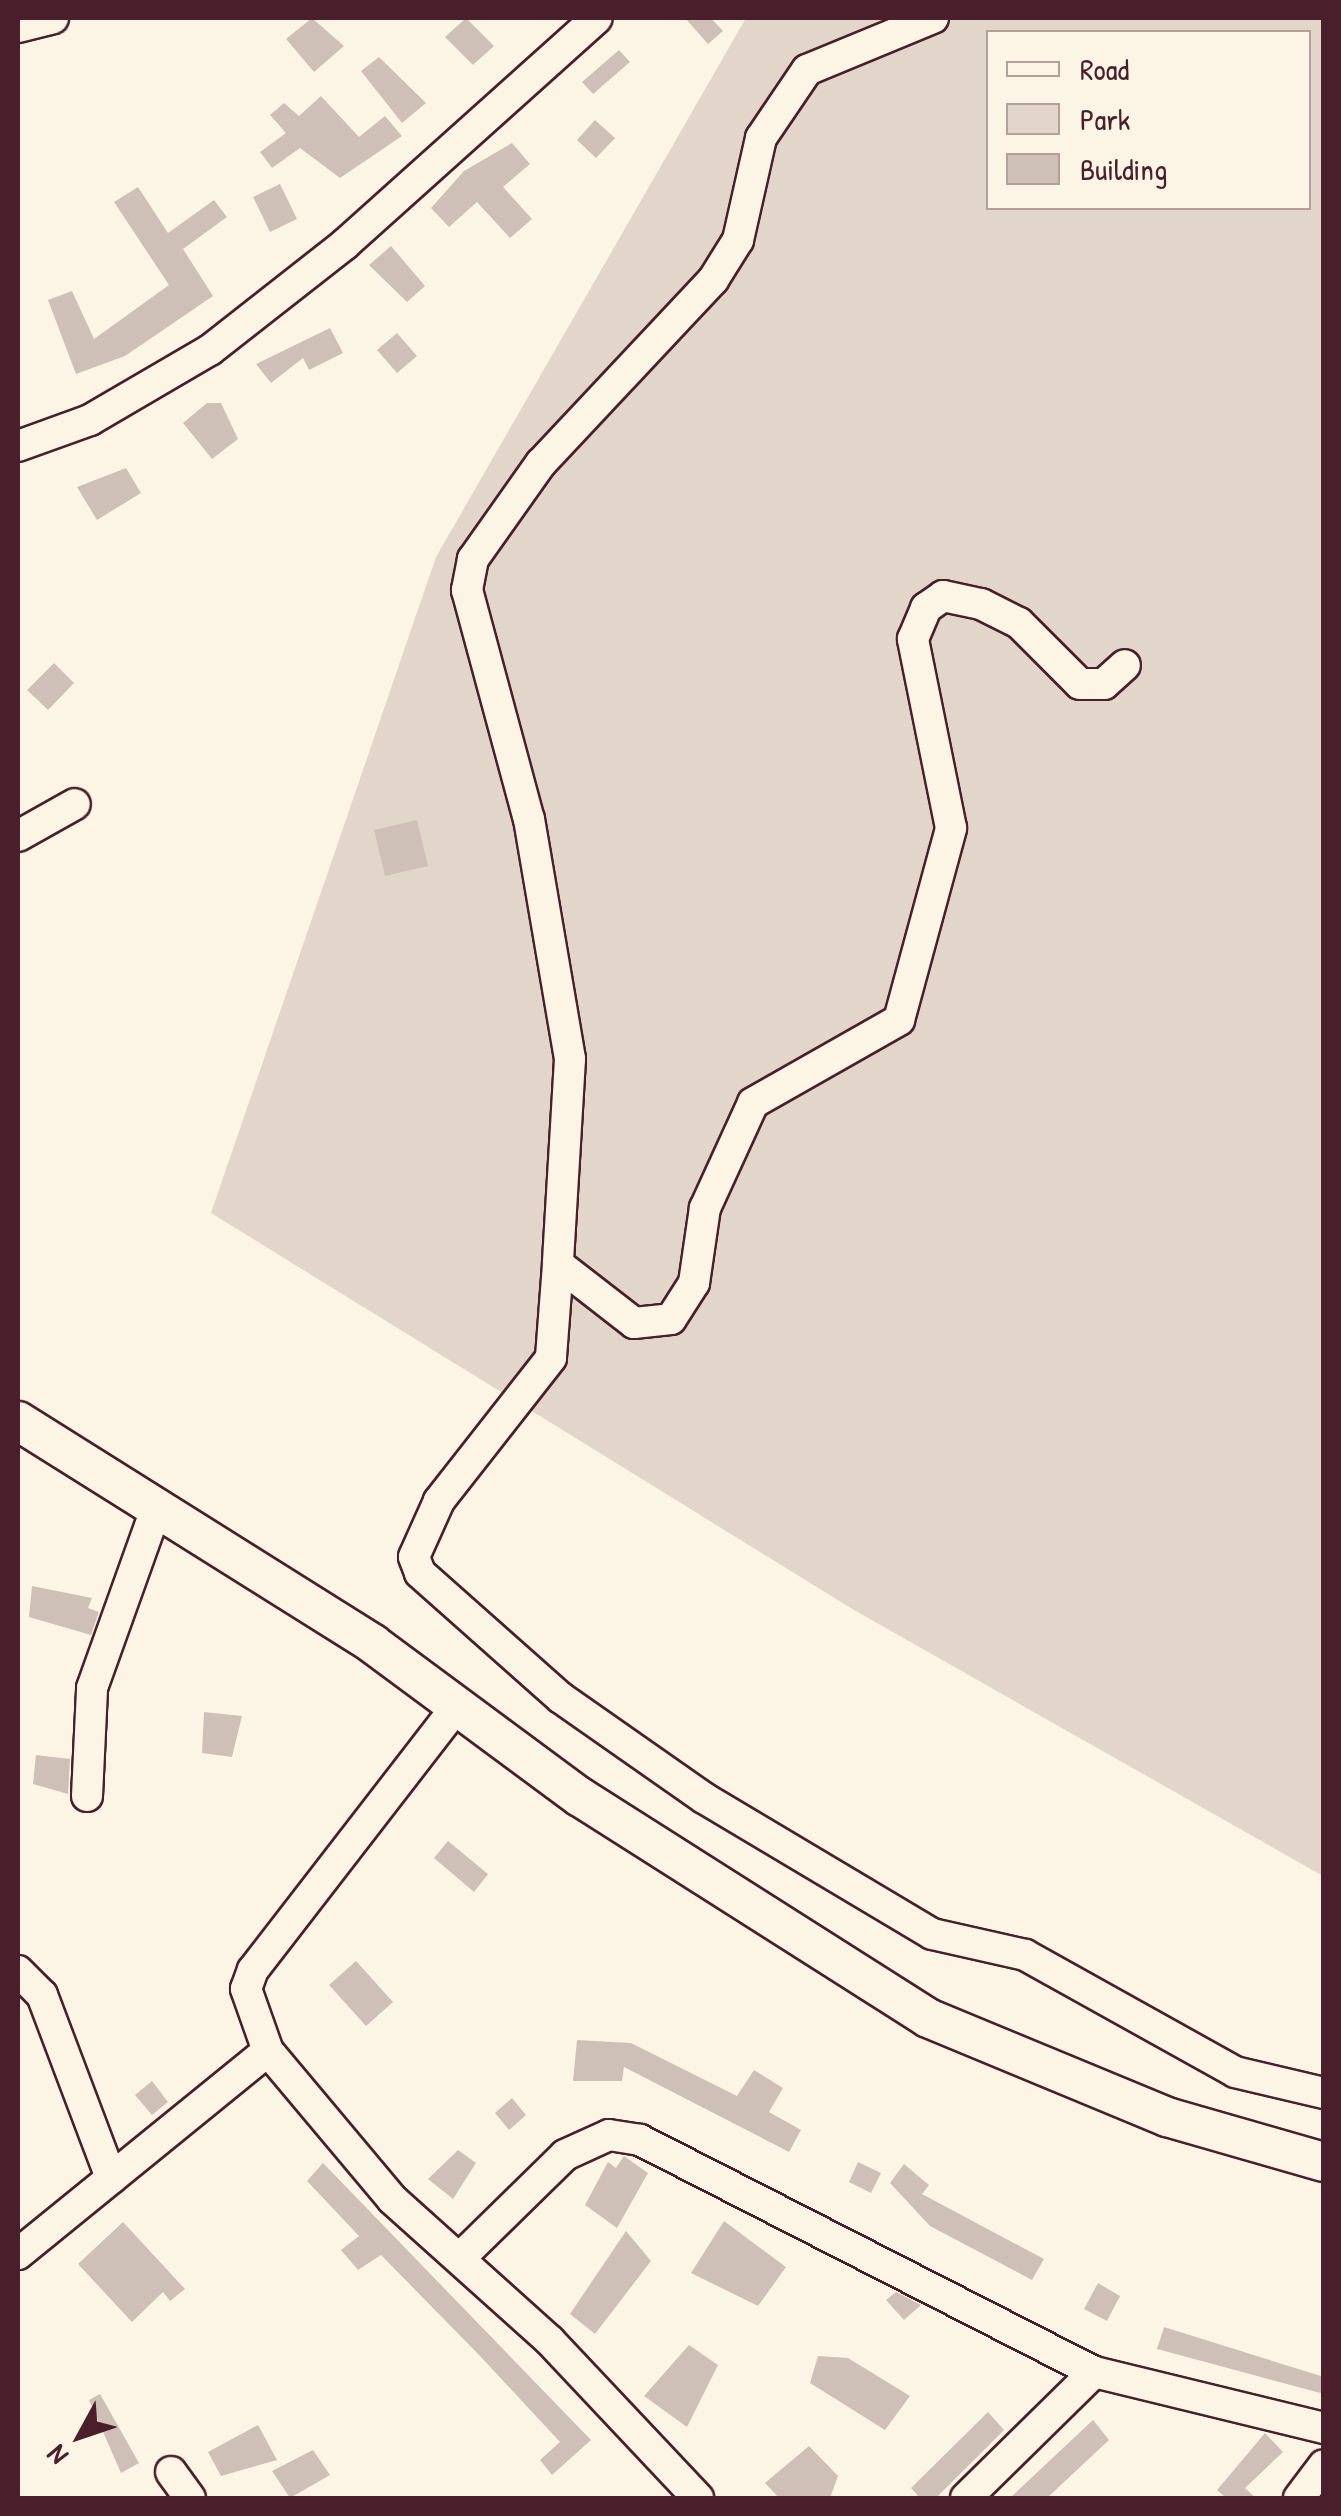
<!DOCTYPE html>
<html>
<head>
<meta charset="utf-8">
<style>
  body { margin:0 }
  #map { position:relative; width:1341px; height:2516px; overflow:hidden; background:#fcf5e5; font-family:"Patrick Hand",sans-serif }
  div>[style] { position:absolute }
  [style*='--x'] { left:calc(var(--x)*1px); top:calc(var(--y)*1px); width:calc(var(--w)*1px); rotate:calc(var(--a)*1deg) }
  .green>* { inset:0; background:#e2d5ca }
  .building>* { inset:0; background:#cfc0b7 }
  .roads { filter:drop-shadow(2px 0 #4a1f2b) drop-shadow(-2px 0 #4a1f2b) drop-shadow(0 2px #4a1f2b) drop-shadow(0 -2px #4a1f2b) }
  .minor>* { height:30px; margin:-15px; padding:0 15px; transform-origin:15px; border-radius:15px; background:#fcf5e5 }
  .major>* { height:38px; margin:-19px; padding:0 19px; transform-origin:19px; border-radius:19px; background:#fcf5e5 }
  span { translate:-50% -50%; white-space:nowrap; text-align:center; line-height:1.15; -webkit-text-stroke:10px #fcf5e5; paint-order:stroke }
  .frame { position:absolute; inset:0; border:20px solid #4a1f2b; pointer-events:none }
  .legend { position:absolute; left:986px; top:30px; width:325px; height:180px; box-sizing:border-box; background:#fcf5e5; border:2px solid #b59f9b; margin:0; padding:12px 18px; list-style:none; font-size:30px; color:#4a1f2b }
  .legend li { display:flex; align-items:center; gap:20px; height:50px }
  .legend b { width:50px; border:2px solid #b59f9b }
  .north { position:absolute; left:30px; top:2386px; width:100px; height:100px; -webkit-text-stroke:8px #fcf5e5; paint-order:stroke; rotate:230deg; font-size:28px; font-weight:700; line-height:40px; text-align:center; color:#4a1f2b }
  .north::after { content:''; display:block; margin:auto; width:35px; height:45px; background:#4a1f2b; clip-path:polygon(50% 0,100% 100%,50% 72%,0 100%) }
</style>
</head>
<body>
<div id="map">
  <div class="green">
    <div style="clip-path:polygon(evenodd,746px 18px,1323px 18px,1323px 1876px,854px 1610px,211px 1213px,436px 557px,746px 18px,988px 32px,1308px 32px,1308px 208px,988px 208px,988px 32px)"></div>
  </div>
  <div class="building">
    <div style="clip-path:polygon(312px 18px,344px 46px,314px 72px,286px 39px)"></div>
    <div style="clip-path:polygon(466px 18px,494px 46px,473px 65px,445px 37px)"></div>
    <div style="clip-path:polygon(685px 18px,711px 18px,723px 31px,708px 44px)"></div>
    <div style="clip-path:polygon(619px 50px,630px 62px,593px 94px,582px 82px)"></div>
    <div style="clip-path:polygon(379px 57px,426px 103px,402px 123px,361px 71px)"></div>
    <div style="clip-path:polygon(321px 96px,359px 137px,385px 116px,402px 136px,340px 178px,300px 148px,272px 168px,260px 152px,286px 133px,270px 115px,284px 103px,299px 116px)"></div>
    <div style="clip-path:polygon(595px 120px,615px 138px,596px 158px,577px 140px)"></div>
    <div style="clip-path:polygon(512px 143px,530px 164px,503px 187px,532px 219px,510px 238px,477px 202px,449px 227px,431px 208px,464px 171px)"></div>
    <div style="clip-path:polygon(280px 184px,297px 219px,270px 232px,253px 197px)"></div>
    <div style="clip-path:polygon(138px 187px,168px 233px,214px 200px,227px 217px,183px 249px,213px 296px,125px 356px,76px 374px,48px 300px,72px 291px,94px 339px,169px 285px,114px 202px)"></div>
    <div style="clip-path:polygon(391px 246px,425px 286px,407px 302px,369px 265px)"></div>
    <div style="clip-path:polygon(330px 328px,343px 353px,309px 370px,303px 358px,271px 383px,256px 364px)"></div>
    <div style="clip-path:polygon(397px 333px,417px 356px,397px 373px,377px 350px)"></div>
    <div style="clip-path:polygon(207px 403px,221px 403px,238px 439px,212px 459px,183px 423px)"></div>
    <div style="clip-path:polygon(126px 468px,141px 493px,97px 520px,77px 487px)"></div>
    <div style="clip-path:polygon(54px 663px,74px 683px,48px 710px,27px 690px)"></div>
    <div style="clip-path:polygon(417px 820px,428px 866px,385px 876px,374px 830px)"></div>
    <div style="clip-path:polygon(32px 1586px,92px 1598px,88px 1608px,99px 1612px,91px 1635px,29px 1617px)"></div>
    <div style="clip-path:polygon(204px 1712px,242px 1716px,232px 1757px,202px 1753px)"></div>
    <div style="clip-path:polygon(36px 1755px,70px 1759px,68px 1794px,33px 1784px)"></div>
    <div style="clip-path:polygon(448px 1841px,488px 1874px,474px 1892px,434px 1858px)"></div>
    <div style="clip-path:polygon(356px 1961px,393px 2002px,366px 2026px,329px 1985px)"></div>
    <div style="clip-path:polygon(577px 2040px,631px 2043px,737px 2096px,754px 2070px,783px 2088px,769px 2112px,801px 2130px,789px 2152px,624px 2067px,622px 2081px,573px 2081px)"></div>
    <div style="clip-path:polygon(152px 2081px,168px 2102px,152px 2115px,135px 2095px)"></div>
    <div style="clip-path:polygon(512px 2098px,526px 2115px,509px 2130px,495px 2113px)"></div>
    <div style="clip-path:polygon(458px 2150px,476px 2163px,453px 2199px,428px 2179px)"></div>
    <div style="clip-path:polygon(624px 2156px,648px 2173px,617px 2228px,585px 2205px,608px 2162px,616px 2168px)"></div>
    <div style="clip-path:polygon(858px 2162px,881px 2173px,871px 2193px,849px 2182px)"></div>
    <div style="clip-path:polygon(323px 2163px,591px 2440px,552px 2475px,540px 2460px,560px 2442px,481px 2357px,381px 2255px,358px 2270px,341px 2250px,359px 2236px,307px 2181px)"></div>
    <div style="clip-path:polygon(904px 2164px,929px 2185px,922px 2194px,1044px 2259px,1032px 2280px,930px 2226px,890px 2183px)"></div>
    <div style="clip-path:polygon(724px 2221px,786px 2267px,758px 2306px,691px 2273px)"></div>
    <div style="clip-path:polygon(123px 2222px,185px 2289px,170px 2301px,163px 2292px,132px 2322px,78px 2264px)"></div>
    <div style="clip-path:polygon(626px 2231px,651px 2261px,595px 2334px,570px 2314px)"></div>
    <div style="clip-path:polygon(1098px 2283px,1120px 2296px,1107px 2321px,1084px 2309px)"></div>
    <div style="clip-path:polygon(896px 2292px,921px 2305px,904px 2320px,886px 2300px)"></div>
    <div style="clip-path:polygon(1164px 2327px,1324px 2377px,1324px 2394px,1157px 2349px)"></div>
    <div style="clip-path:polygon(689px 2345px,718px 2365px,687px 2427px,644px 2396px)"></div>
    <div style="clip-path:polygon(818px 2356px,848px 2358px,910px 2396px,885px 2430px,810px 2383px)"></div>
    <div style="clip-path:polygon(100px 2394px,139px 2463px,121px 2473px,89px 2400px)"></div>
    <div style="clip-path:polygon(988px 2412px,1004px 2430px,936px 2498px,920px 2498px,911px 2488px)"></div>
    <div style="clip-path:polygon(1093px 2420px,1109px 2440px,1047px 2498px,1010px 2498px)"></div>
    <div style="clip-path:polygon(258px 2425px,277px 2460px,221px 2476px,208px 2452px)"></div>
    <div style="clip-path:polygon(1265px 2433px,1283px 2452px,1245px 2488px,1256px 2498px,1226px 2498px,1217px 2490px)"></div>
    <div style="clip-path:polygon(809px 2446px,838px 2476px,830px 2498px,779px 2498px,765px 2483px)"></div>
    <div style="clip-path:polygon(313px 2450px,330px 2475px,290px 2498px,272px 2471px)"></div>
  </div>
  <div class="roads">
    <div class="minor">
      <div style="--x:933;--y:18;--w:136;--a:157.6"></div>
      <div style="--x:807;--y:70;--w:82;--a:124.1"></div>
      <div style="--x:761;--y:138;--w:105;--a:102.7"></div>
      <div style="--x:738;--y:240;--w:47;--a:122"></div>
      <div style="--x:713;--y:280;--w:251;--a:133.2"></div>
      <div style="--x:541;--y:463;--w:118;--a:125.3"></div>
      <div style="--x:473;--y:559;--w:32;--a:101"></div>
      <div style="--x:467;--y:590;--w:237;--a:74.9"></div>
      <div style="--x:529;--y:819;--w:243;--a:80.3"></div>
      <div style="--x:570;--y:1059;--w:205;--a:93.4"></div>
      <div style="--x:558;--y:1264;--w:94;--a:94.3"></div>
      <div style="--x:551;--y:1358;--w:182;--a:128.1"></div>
      <div style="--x:439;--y:1501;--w:61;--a:114.1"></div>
      <div style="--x:414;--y:1557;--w:17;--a:69"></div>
      <div style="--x:420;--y:1573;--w:188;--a:41.6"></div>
      <div style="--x:561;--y:1698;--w:174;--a:35"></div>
      <div style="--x:704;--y:1798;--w:265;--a:30.8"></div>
      <div style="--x:932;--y:1934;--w:95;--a:12.7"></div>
      <div style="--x:1025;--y:1955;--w:240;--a:29.1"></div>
      <div style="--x:1235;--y:2072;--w:91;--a:13.3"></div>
      <div style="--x:18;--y:27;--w:36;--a:-14"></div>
      <div style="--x:18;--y:446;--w:77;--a:-19.9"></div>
      <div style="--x:90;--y:420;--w:139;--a:-30.3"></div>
      <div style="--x:210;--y:350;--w:172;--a:-38.1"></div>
      <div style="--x:345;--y:244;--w:338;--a:-41.9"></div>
      <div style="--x:18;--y:836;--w:65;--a:-29.3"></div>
      <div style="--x:558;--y:1264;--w:96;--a:37.8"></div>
      <div style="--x:634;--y:1323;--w:37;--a:-6"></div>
      <div style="--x:671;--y:1319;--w:43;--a:-57.4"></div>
      <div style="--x:694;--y:1283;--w:76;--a:-81.7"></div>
      <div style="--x:705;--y:1208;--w:115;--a:-65.4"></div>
      <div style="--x:753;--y:1103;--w:168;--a:-29.6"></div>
      <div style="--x:899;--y:1020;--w:199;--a:-74.8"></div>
      <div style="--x:951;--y:828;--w:193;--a:-101.4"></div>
      <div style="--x:913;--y:639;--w:34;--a:-67"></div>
      <div style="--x:926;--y:608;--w:21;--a:-35"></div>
      <div style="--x:943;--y:596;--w:39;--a:12"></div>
      <div style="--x:981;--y:604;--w:42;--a:26.6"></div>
      <div style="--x:1019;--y:623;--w:86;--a:45"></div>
      <div style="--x:1080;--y:684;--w:24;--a:0"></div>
      <div style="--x:1104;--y:684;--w:28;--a:-42"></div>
      <div style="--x:87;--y:1796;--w:108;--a:-87.3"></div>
      <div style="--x:92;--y:1688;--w:195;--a:-70.3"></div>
      <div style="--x:18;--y:1971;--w:34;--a:45"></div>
      <div style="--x:42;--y:1995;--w:196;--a:69.3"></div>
      <div style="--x:268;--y:2051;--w:193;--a:50"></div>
      <div style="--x:392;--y:2199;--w:212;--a:41.9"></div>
      <div style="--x:550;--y:2341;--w:216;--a:46.7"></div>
      <div style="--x:18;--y:2254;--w:322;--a:-39.1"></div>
      <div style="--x:268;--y:2051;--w:66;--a:-109.5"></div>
      <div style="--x:246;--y:1989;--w:20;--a:-70"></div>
      <div style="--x:253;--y:1970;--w:335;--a:-52.3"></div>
      <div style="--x:462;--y:2256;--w:144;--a:-44.4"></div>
      <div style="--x:565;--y:2155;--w:48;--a:-24.4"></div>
      <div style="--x:609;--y:2135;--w:31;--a:9"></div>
      <div style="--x:640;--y:2140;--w:510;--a:27.07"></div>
      <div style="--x:1094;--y:2372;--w:237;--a:13.7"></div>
      <div style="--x:171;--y:2472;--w:32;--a:54"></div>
      <div style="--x:966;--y:2498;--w:180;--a:-44.5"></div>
      <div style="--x:1299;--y:2498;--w:41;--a:-52.9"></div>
    </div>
    <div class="major">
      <div style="--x:18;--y:1421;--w:419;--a:32.1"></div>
      <div style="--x:373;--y:1644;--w:257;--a:36.5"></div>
      <div style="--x:580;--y:1797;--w:412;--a:32.4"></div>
      <div style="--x:928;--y:2018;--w:259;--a:22.5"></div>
      <div style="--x:1167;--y:2117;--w:163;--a:16"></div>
    </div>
  </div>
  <div class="frame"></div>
  <ul class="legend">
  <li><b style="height:12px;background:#fcf5e5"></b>Road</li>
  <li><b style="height:28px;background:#e2d5ca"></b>Park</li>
  <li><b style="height:28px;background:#cfc0b7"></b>Building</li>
  </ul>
  <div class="north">N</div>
</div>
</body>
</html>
